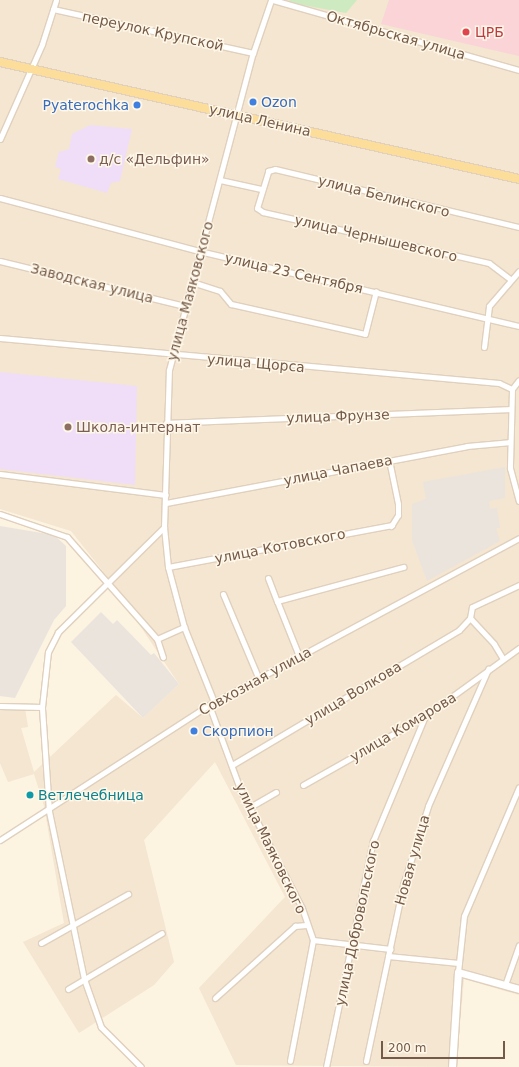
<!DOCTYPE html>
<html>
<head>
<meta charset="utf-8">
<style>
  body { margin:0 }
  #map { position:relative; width:519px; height:1067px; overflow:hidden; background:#fcf3e1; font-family:"DejaVu Sans",sans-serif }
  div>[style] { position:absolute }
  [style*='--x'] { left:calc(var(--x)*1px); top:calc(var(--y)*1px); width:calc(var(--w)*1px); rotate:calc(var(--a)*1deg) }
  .residential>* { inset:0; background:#f4e6d0 }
  .industrial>* { inset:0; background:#ebe4dd }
  .education>* { inset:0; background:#f0def8 }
  .medical>* { inset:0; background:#fad4d7 }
  .green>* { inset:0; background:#ceeac0 }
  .roads { filter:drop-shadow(1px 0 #e0d0bd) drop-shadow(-1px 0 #e0d0bd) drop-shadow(0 1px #e0d0bd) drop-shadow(0 -1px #e0d0bd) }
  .street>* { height:5px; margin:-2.5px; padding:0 2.5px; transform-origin:2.5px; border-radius:2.5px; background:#fff }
  .secondary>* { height:7px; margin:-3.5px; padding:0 3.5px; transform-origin:3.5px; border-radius:3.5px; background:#fff }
  .primary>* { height:8px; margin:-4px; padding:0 4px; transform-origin:4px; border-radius:4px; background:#fcdd99 }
  .dots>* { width:11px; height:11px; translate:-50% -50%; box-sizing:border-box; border:2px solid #fff7e8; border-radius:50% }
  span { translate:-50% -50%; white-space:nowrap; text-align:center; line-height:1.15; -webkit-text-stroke:3px #fff7e8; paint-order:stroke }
  .street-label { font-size:14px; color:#745a48 }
  .health-label { font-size:14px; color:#be3a42 }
  .left { translate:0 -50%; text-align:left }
  .shop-label { font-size:14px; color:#366cbe }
  .right { translate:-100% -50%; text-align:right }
  .education-label { font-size:14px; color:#785e54 }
  .culture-label { font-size:14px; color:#0d838f }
  .scale { position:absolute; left:381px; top:1041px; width:124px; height:18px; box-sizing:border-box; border:2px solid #745a48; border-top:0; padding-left:5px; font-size:12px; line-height:14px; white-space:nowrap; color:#745a48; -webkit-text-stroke:3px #fff7e8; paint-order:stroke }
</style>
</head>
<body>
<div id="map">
  <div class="residential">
    <div style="clip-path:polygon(0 0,519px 0,519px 995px,464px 979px,456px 1067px,236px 1065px,199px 988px,285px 897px,215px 762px,144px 840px,174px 962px,154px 985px,79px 1033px,23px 942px,64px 923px,44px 806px,34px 774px,8px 782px,0 763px,0 709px,25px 708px,28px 727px,21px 728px,34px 772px,116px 695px,143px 718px,179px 684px,106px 575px,71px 531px,0 509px)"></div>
  </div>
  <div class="industrial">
    <div style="clip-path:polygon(505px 467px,505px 498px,489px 501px,490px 509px,497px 508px,500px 528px,496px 528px,500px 541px,427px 581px,412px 540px,412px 504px,426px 499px,423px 482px)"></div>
    <div style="clip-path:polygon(0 526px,54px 535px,66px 546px,66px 606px,54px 620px,15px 698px,0 696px)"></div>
    <div style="clip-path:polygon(101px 612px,113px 624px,117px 620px,151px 655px,154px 653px,179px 684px,143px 718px,71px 642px)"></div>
  </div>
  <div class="education">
    <div style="clip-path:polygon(90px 125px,132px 129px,120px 181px,111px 183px,107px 193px,58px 179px,61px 169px,55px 167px,59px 152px,69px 149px,72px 134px)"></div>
    <div style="clip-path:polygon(0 372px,137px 386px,135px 485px,0 469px)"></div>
  </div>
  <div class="medical">
    <div style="clip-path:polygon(389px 0,519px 0,519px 56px,381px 24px)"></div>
  </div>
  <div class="green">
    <div style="clip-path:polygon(290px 0,357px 0,346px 13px,286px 2px)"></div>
  </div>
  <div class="roads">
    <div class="street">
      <div style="--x:273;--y:0;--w:256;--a:15.9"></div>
      <div style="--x:53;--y:9;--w:205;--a:12.4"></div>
      <div style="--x:0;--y:139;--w:104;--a:-66.1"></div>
      <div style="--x:42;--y:44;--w:46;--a:-72.3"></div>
      <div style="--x:220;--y:180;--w:42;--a:12.4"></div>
      <div style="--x:0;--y:198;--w:206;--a:14.9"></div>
      <div style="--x:199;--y:251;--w:329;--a:13.2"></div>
      <div style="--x:0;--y:261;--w:190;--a:13.7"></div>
      <div style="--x:510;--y:279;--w:26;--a:-143"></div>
      <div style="--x:489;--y:263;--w:232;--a:-167.3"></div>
      <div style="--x:263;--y:212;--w:7;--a:-146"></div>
      <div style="--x:257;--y:208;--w:39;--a:-73"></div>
      <div style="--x:268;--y:171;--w:7;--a:-16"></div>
      <div style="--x:275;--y:169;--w:251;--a:13.4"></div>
      <div style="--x:192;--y:282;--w:29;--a:18"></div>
      <div style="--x:220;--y:291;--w:17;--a:50"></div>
      <div style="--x:231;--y:304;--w:137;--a:12.6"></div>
      <div style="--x:365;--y:334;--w:44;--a:-75.7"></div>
      <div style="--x:0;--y:338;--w:501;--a:5.15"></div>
      <div style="--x:499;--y:383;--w:14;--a:25"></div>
      <div style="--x:484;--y:347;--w:41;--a:-83"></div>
      <div style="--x:489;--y:306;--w:46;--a:-49.4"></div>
      <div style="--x:512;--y:389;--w:79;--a:91.5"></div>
      <div style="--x:510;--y:468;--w:34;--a:75"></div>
      <div style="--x:512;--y:389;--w:11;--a:-52"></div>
      <div style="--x:166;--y:423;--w:344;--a:-2.3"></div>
      <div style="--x:389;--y:460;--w:45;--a:78.4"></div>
      <div style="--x:398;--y:504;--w:11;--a:90"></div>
      <div style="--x:398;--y:515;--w:13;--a:122"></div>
      <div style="--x:0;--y:474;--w:167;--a:7.2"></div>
      <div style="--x:166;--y:503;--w:306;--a:-10.7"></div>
      <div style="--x:467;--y:446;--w:43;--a:-5.3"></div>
      <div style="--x:0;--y:514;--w:71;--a:18.9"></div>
      <div style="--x:67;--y:537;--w:136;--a:48.6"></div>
      <div style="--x:157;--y:639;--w:30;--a:-24"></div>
      <div style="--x:168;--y:567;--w:228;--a:-10.6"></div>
      <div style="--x:268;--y:578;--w:25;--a:69"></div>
      <div style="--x:223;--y:594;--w:90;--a:67.1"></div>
      <div style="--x:470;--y:618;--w:11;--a:-80"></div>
      <div style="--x:472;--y:607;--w:52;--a:-25.1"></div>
      <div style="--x:470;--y:618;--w:35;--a:47"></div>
      <div style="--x:494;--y:644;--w:17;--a:59"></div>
      <div style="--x:157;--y:639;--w:19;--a:72"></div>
      <div style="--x:299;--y:656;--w:59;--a:-111.8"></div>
      <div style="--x:277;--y:601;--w:131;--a:-15.1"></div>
      <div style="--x:214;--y:702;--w:81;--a:-111.8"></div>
      <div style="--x:184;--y:627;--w:62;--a:-104.9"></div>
      <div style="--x:168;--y:567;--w:40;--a:-95.7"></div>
      <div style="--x:164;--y:527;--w:157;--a:-88.2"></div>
      <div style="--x:169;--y:370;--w:328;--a:-75.2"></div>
      <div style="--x:253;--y:53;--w:56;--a:-71.2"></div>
      <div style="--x:209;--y:705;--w:90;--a:69.7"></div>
      <div style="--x:240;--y:789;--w:134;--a:62.5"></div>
      <div style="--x:302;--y:908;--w:34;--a:71"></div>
      <div style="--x:313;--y:940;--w:123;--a:100.8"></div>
      <div style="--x:0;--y:706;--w:42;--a:1.4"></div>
      <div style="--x:232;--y:765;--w:264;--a:-30.7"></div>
      <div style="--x:459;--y:630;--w:16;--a:-47"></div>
      <div style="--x:303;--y:785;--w:140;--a:-29.5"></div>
      <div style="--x:425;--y:716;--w:116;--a:-35.9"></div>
      <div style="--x:250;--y:807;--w:30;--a:-30"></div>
      <div style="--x:0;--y:840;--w:249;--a:-32.9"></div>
      <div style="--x:209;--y:705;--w:352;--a:-28.3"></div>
      <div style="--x:313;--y:940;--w:78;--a:6.7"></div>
      <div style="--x:41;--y:943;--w:100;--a:-29.4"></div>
      <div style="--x:388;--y:956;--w:71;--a:5.6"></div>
      <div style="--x:458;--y:972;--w:56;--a:-83.9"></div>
      <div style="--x:464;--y:916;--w:140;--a:-66.9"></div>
      <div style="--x:505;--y:985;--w:42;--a:-70.7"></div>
      <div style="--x:68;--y:989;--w:109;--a:-30.8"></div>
      <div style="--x:215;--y:998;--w:108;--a:-42"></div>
      <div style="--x:295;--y:926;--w:11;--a:-5"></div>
      <div style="--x:366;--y:1061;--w:180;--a:-78.1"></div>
      <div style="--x:403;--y:885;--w:83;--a:-72.4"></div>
      <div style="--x:428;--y:806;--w:150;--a:-66.3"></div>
      <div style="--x:141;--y:1067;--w:57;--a:-135"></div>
      <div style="--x:101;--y:1027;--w:51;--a:-109.5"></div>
      <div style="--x:84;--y:979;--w:172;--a:-101.8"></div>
      <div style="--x:49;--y:811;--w:104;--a:-93.9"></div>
      <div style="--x:42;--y:707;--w:55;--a:-83.8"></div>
      <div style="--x:48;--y:652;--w:22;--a:-63"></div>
      <div style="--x:58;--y:632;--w:149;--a:-44.7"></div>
      <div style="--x:326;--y:1067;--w:231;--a:-78.3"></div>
      <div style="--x:373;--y:841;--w:135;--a:-67.4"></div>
    </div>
    <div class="secondary">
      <div style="--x:452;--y:1067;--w:95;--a:-86.4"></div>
      <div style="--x:458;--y:972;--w:63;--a:15.6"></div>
    </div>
    <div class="primary">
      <div style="--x:0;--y:62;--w:532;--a:12.7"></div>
    </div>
  </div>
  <div class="dots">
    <div style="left:466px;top:32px;background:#e0444e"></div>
    <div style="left:253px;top:102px;background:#3f7fe0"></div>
    <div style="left:137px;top:105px;background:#3f7fe0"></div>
    <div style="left:91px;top:159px;background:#8d6e63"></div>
    <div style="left:68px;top:427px;background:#8d6e63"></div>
    <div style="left:194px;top:731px;background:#3f7fe0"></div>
    <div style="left:30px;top:795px;background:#0f9aa8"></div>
  </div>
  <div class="street-label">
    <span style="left:153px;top:31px;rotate:12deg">переулок Крупской</span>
    <span style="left:396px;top:35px;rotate:16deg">Октябрьская улица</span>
    <span style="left:260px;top:120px;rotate:13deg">улица Ленина</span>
    <span style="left:384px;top:196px;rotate:14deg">улица Белинского</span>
    <span style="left:376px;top:238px;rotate:13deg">улица Чернышевского</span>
    <span style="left:294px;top:273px;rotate:13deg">улица 23 Сентября</span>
    <span style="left:92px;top:283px;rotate:14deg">Заводская улица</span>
    <span style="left:190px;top:291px;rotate:-75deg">улица Маяковского</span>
    <span style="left:256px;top:363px;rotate:5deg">улица Щорса</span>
    <span style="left:338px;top:416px;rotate:-2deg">улица Фрунзе</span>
    <span style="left:338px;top:470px;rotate:-11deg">улица Чапаева</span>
    <span style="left:280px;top:546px;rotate:-11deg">улица Котовского</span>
    <span style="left:255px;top:681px;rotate:-29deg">Совхозная улица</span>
    <span style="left:353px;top:693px;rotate:-31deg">улица Волкова</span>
    <span style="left:403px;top:727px;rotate:-31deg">улица Комарова</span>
    <span style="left:271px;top:848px;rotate:64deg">улица Маяковского</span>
    <span style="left:412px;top:860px;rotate:-74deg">Новая улица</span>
    <span style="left:357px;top:923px;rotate:-78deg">улица Добровольского</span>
  </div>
  <div class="health-label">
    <span class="left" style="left:475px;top:32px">ЦРБ</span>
  </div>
  <div class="shop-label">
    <span class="left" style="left:261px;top:102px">Ozon</span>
    <span class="right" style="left:129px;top:105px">Pyaterochka</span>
    <span class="left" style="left:202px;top:731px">Скорпион</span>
  </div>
  <div class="education-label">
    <span class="left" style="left:99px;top:159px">д/с «Дельфин»</span>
    <span class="left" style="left:76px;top:427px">Школа-интернат</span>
  </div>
  <div class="culture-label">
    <span class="left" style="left:38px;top:795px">Ветлечебница</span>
  </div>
  <div class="scale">200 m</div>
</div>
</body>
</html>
